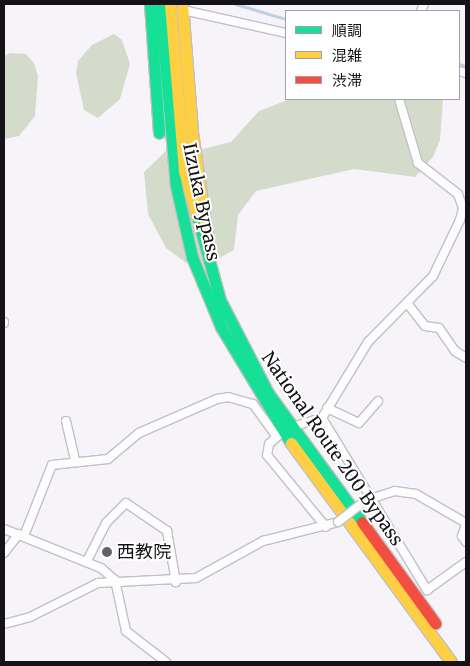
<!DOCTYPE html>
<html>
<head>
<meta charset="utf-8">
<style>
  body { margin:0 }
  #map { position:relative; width:470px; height:666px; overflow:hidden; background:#f6f3f9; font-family:Merriweather,"Noto Sans JP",serif }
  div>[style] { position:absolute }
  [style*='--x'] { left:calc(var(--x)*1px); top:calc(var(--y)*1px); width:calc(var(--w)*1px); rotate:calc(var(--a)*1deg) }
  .forest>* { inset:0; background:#d5dbcb }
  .stream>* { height:2.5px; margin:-1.25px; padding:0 1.25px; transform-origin:1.25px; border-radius:1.25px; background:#bdcfe5 }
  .roads { filter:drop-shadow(1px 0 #c2c0c4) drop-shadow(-1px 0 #c2c0c4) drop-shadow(0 1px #c2c0c4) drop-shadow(0 -1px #c2c0c4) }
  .street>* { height:8px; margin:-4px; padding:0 4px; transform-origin:4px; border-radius:4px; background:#fefdfe }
  .fast>* { height:11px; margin:-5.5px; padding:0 5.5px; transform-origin:5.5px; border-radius:5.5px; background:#16e098 }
  .slow>* { height:11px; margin:-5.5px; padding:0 5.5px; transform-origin:5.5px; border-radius:5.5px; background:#ffcf43 }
  .jam>* { height:11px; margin:-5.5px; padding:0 5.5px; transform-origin:5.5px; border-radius:5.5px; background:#f24e42 }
  .bridges { filter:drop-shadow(1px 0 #c2c0c4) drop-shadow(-1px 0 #c2c0c4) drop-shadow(0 1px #c2c0c4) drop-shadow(0 -1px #c2c0c4) }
  .street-bridge>* { height:8px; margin:-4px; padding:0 4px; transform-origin:4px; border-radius:4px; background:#fefdfe }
  .dots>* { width:14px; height:14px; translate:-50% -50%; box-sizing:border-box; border:2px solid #fff; border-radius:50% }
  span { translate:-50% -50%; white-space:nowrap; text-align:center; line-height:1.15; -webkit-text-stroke:4px #fff; paint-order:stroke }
  .street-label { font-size:18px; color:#151317 }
  .poi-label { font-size:18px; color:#151317 }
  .left { translate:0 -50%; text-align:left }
  .frame { position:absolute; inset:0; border:5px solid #151317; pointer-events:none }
  .legend { position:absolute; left:285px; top:10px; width:175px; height:90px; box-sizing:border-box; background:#fff; border:1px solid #a1a1a2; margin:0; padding:6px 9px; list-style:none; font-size:15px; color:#151317 }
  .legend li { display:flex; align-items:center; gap:10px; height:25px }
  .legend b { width:25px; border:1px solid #a1a1a2 }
</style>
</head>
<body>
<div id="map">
  <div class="forest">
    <div style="clip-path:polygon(114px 34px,122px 40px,130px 64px,120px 99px,98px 118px,84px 110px,76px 73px,78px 61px,92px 45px)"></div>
    <div style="clip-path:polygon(10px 53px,26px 54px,34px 63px,38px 76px,35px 116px,19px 136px,4px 139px,4px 56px)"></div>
    <div style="clip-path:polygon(290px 99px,443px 99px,440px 140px,433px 157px,415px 177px,354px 169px,256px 191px,238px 215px,234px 250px,207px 265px,193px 267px,185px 262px,166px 248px,148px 214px,144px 172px,168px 149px,199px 150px,231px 142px,259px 111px)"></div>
  </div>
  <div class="stream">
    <div style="--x:236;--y:4;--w:52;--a:16.7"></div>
    <div style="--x:459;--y:64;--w:7;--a:16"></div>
  </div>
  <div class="roads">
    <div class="street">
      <div style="--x:183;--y:10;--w:106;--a:12.6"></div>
      <div style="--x:421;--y:11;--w:8;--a:-67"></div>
      <div style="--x:459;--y:71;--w:7;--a:16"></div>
      <div style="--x:407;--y:303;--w:29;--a:52"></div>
      <div style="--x:425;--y:326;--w:14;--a:8"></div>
      <div style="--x:439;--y:328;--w:28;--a:55"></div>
      <div style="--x:455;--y:351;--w:13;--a:32"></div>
      <div style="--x:4;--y:322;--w:1;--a:90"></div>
      <div style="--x:327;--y:408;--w:35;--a:25"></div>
      <div style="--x:359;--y:423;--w:29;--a:-49"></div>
      <div style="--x:322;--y:418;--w:202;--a:58.6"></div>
      <div style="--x:427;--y:590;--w:48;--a:-35.7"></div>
      <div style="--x:66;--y:421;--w:40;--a:77"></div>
      <div style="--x:292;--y:427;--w:31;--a:-17"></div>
      <div style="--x:322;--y:418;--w:89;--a:-58.8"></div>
      <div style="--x:368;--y:342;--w:93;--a:-45.4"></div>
      <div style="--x:433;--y:276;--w:62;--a:-64.3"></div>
      <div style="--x:460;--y:220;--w:12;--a:-76"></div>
      <div style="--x:463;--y:208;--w:15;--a:-110"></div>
      <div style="--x:458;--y:194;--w:51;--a:-142.2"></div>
      <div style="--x:418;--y:163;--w:67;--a:-106.5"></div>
      <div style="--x:279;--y:435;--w:13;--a:138"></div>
      <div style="--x:269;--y:444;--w:11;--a:100"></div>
      <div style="--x:267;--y:455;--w:93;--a:50.7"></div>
      <div style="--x:370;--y:499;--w:26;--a:-18"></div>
      <div style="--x:395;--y:491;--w:21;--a:8"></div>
      <div style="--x:416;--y:494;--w:58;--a:30.1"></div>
      <div style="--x:466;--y:524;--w:13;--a:108"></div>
      <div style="--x:462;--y:536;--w:7;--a:56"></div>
      <div style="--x:4;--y:529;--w:105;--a:21.9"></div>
      <div style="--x:101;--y:568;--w:18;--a:41"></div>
      <div style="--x:115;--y:580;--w:52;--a:77.8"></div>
      <div style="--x:126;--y:631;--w:51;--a:37.8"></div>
      <div style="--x:24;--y:536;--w:76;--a:-68.5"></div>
      <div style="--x:52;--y:465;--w:56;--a:-6.1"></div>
      <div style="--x:108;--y:459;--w:40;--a:-40"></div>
      <div style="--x:139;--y:433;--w:85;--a:-23.6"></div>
      <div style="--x:217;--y:399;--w:11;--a:-10"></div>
      <div style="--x:228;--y:397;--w:26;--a:16"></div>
      <div style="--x:253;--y:404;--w:39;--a:54"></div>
      <div style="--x:4;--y:553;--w:24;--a:-52"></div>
      <div style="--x:87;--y:561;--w:42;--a:-63.4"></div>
      <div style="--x:106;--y:523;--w:28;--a:-45"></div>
      <div style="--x:126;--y:503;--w:50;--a:34.3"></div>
      <div style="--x:167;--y:531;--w:52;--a:80"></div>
      <div style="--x:4;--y:624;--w:27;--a:-15"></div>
      <div style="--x:30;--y:617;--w:76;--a:-26.6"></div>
      <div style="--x:98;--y:583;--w:98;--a:-2.9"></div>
      <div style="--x:196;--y:578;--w:77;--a:-28.9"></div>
      <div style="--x:263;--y:541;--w:77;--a:-14.2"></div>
    </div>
    <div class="fast">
      <div style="--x:150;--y:4;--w:129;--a:86"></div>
      <div style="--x:160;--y:4;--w:183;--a:85"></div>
      <div style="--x:176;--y:186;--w:73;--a:77.3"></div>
      <div style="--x:192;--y:257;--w:76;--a:67.5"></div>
      <div style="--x:221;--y:327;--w:135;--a:58.9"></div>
      <div style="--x:197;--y:216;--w:87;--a:74.7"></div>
      <div style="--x:220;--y:300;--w:105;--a:62.7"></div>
      <div style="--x:268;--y:393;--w:160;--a:53.9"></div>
    </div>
    <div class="slow">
      <div style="--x:170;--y:4;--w:168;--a:85.2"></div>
      <div style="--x:184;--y:171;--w:47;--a:73.9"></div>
      <div style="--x:182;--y:4;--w:128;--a:85.5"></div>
      <div style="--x:192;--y:132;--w:105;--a:81.8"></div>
      <div style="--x:291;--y:443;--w:271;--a:53.8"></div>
    </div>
    <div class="jam">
      <div style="--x:362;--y:522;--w:125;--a:54.1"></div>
    </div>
  </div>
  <div class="bridges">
    <div class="street-bridge">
      <div style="--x:338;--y:522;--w:33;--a:-38"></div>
    </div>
  </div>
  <div class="dots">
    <div style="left:107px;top:552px;background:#646166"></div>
  </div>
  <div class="street-label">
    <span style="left:201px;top:202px;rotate:78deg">Iizuka Bypass</span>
    <span style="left:332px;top:449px;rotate:55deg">National Route 200 Bypass</span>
  </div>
  <div class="poi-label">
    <span class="left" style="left:117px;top:552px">西教院</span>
  </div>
  <div class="frame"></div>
  <ul class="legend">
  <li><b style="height:6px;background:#16e098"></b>順調</li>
  <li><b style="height:6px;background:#ffcf43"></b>混雑</li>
  <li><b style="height:6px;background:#f24e42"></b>渋滞</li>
  </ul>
</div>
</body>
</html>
